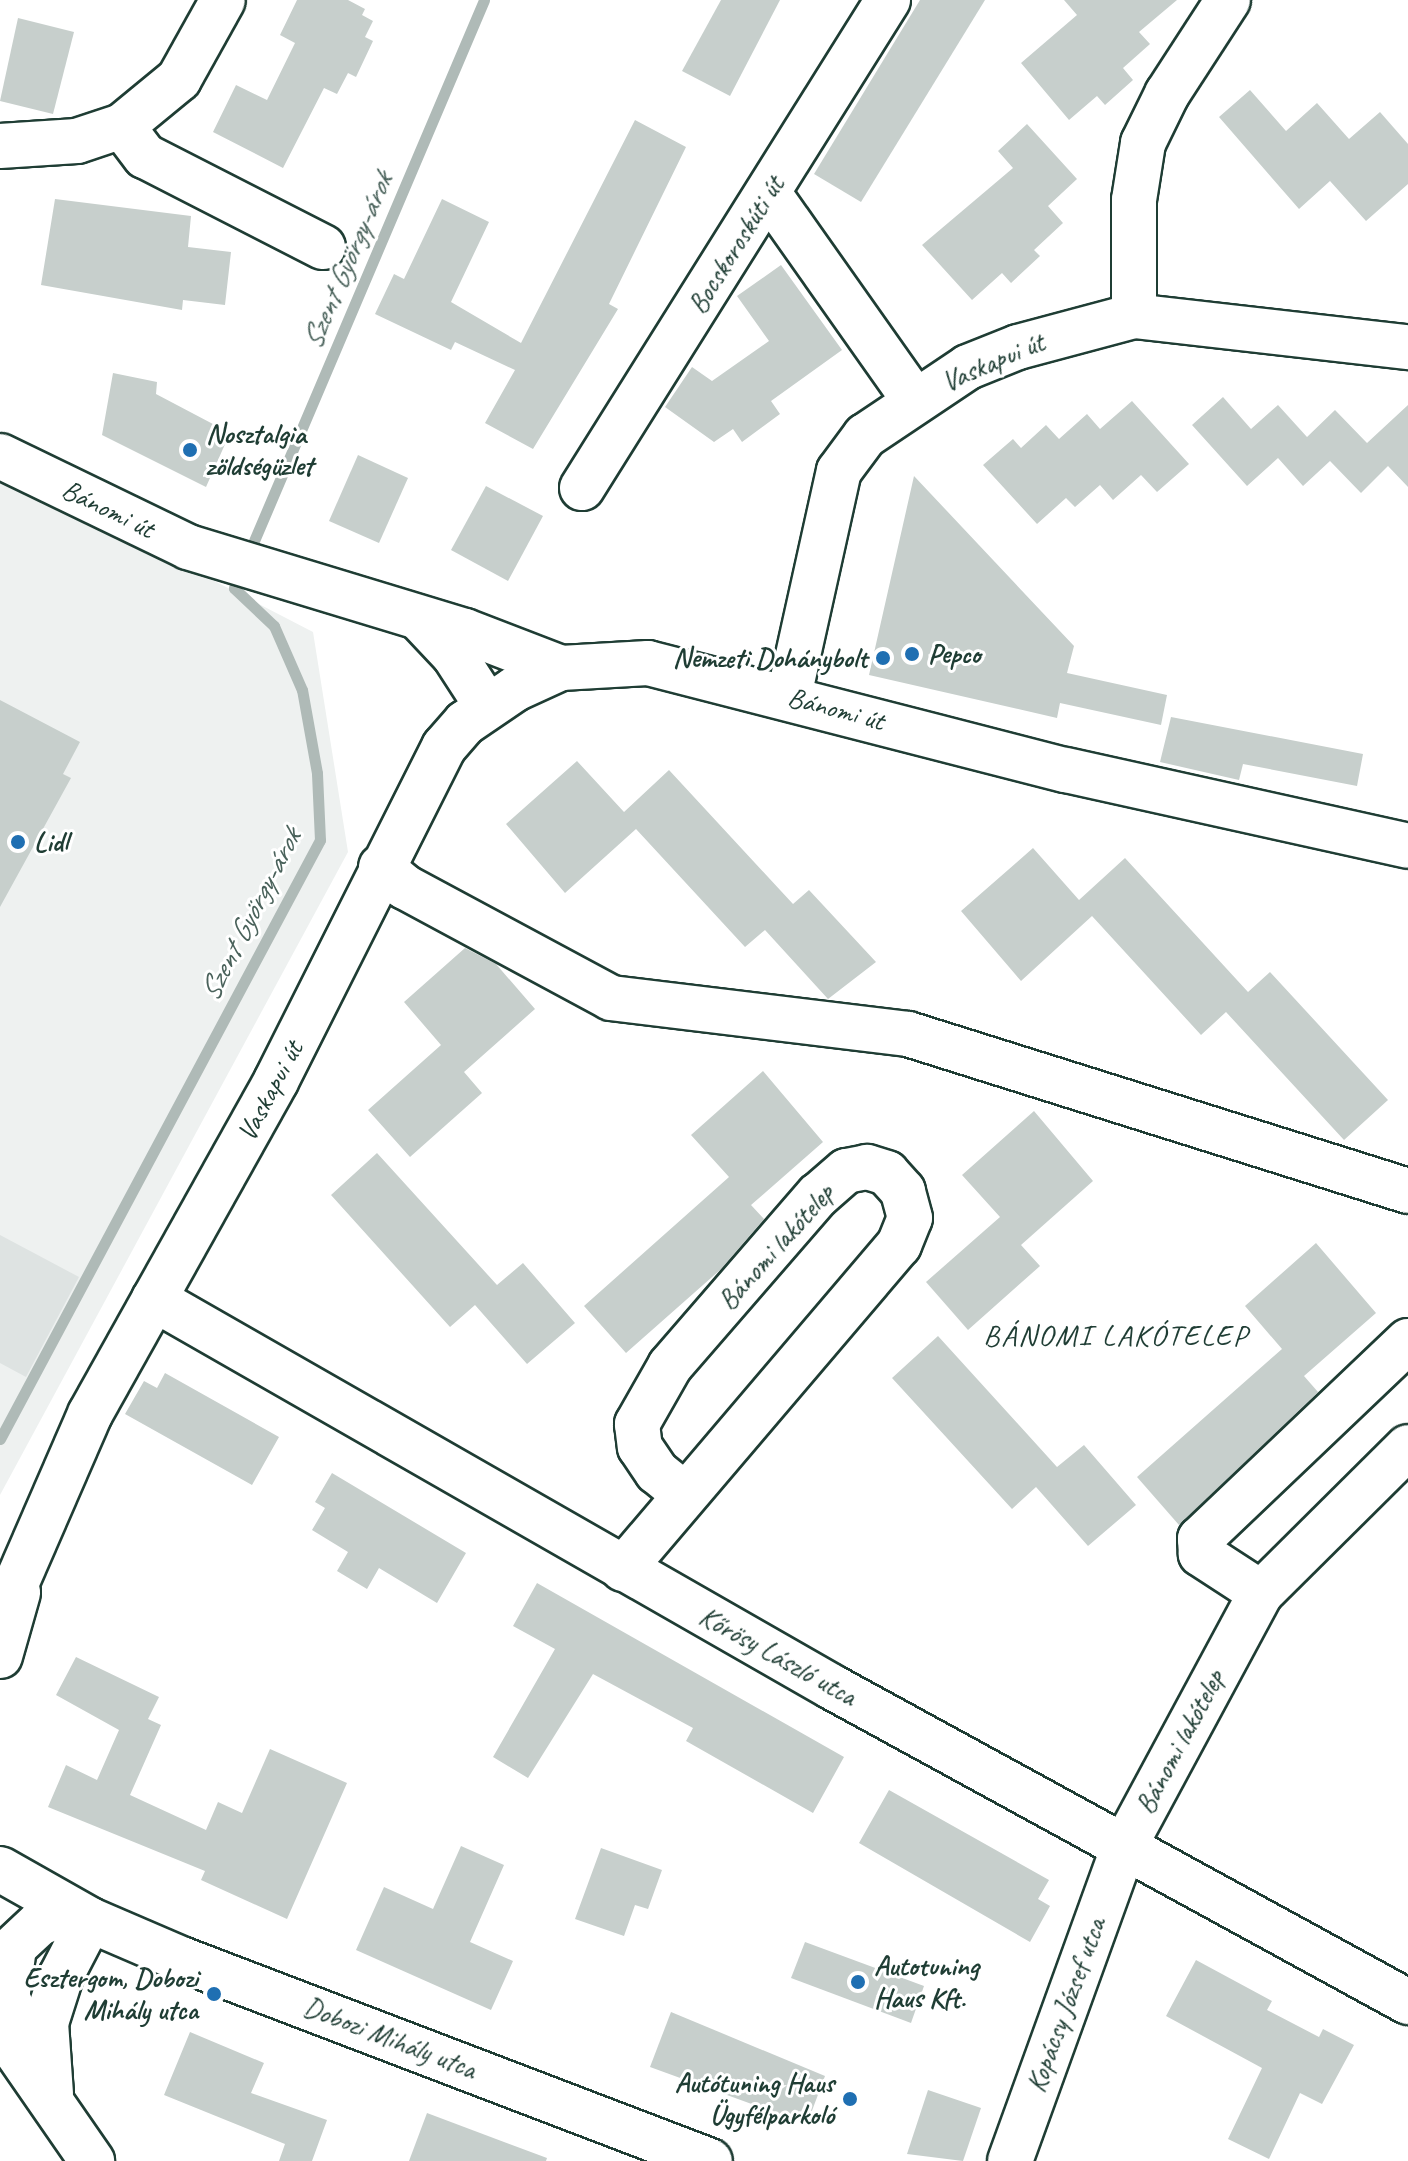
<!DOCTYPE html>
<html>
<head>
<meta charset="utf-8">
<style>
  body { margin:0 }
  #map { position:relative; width:1408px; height:2161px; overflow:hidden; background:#fff; font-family:Caveat,sans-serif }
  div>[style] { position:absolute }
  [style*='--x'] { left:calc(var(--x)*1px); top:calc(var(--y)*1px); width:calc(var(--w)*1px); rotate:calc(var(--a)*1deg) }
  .built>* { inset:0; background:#eef1f0 }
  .green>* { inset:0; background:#dee3e2 }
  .stream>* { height:11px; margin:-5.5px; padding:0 5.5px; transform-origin:5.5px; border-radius:5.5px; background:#afbab7 }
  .building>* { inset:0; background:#c7cfcc }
  .roads { filter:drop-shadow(2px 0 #1f3d34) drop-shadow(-2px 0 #1f3d34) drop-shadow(0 2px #1f3d34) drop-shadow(0 -2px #1f3d34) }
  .minor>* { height:44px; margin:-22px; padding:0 22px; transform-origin:22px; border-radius:22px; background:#fff }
  .major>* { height:44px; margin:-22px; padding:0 22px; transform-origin:22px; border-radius:22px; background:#fff }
  .dots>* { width:22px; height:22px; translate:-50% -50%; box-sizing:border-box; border:4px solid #fff; border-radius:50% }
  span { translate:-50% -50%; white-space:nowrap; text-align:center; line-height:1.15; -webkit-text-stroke:6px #fff; paint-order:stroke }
  .street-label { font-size:28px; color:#1f3d34 }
  .poi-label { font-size:28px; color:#1f3d34; font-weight:700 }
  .left { translate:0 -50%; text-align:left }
  .right { translate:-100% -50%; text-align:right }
  .water-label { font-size:30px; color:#4a625b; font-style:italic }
  .neighbourhood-label { font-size:30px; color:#1f3d34; letter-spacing:2px }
</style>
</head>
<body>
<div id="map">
  <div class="built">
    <div style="clip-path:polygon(0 470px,313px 632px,348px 852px,0 1495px)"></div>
  </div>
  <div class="green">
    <div style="clip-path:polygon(0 1235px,79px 1277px,26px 1377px,0 1363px)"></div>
  </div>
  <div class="stream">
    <div style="--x:248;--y:555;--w:603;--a:-66.96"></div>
    <div style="--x:0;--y:1439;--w:679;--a:-61.89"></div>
    <div style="--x:320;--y:840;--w:67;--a:-92.6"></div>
    <div style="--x:317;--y:773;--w:84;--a:-100.2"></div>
    <div style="--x:302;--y:690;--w:70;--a:-113.6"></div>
    <div style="--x:274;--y:626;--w:55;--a:-136.5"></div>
    <div style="--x:234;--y:588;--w:18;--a:-68"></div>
  </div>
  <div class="building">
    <div style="clip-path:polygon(297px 0,348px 0,365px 9px,362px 15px,373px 21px,365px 37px,373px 41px,356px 77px,348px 73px,337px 94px,324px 88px,283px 168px,213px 132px,236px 85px,267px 100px,295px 43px,280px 35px)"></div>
    <div style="clip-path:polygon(721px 0,780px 0,730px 96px,682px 71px)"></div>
    <div style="clip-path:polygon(920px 0,985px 0,861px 202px,814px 174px)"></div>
    <div style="clip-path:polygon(1064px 0,1177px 0,1139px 32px,1150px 44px,1123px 68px,1133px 80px,1105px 105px,1097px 96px,1069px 120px,1021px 63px,1077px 15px)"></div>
    <div style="clip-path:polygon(18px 18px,74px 32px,53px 114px,0 101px)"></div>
    <div style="clip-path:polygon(1250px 90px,1286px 131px,1317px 103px,1349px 139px,1380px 112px,1408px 144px,1408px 184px,1366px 221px,1330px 181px,1299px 209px,1219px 117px)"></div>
    <div style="clip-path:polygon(635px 120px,686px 147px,609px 304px,618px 309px,533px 449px,485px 423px,515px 370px,455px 342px,451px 350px,375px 314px,394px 274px,404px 279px,442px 199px,489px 222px,451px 302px,521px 343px)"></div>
    <div style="clip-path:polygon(1027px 124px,1077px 179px,1048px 206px,1063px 223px,1034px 250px,1040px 256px,1011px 283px,1002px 273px,972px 300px,922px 245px,1013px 168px,998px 151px)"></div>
    <div style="clip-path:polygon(55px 199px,191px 216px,188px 247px,231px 252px,225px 305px,183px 300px,182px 310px,41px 285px)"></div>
    <div style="clip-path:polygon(781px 265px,842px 350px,771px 401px,780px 414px,742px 442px,733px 429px,714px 442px,665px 407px,692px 367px,712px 381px,769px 341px,737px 296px)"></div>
    <div style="clip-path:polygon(113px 373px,157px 382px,156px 394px,230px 433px,206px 487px,102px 435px)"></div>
    <div style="clip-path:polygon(1223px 397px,1251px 429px,1278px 405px,1307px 437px,1335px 410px,1367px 443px,1408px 405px,1408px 487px,1388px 466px,1361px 493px,1330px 461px,1303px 486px,1278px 458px,1247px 486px,1192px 425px)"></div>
    <div style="clip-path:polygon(1132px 401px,1189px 464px,1157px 492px,1141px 475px,1113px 500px,1100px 485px,1075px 507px,1066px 498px,1037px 524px,983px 465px,1013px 439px,1021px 448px,1046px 425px,1059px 439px,1087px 414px,1100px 429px)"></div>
    <div style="clip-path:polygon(358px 455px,408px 478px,379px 543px,329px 521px)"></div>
    <div style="clip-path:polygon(914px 476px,1074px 646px,1067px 673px,1167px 695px,1161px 725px,1060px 703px,1057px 718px,869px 675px)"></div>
    <div style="clip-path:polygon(486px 486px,543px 516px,508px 581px,451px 550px)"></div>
    <div style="clip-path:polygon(0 700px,80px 742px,63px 774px,71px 778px,0 907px)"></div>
    <div style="clip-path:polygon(1171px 717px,1363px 754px,1357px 786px,1243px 764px,1239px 780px,1160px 762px)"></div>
    <div style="clip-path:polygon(577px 761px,624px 812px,669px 770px,793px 904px,809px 890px,876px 962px,828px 999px,765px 930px,745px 947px,636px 829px,565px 893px,506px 824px)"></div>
    <div style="clip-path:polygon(1033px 848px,1079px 900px,1125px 858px,1248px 992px,1270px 972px,1388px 1100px,1344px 1140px,1226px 1012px,1201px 1035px,1092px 916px,1021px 981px,961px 911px)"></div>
    <div style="clip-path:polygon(465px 948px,496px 964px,535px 1009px,464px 1072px,482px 1093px,410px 1157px,368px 1110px,441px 1045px,404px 1002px)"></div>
    <div style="clip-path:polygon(763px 1071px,823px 1142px,751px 1205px,764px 1219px,720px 1270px,626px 1353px,584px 1306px,729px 1177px,691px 1135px)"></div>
    <div style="clip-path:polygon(1034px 1111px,1093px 1181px,1021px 1245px,1040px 1266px,968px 1330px,926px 1282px,1000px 1217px,962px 1175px)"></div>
    <div style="clip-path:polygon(377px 1153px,497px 1285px,523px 1263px,575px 1323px,527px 1364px,475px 1305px,450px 1327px,331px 1195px)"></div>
    <div style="clip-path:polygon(1316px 1243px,1376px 1313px,1304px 1376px,1318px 1392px,1179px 1525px,1137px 1477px,1282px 1349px,1245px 1306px)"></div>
    <div style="clip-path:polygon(938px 1336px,1057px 1467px,1084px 1445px,1136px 1505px,1088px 1546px,1036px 1487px,1012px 1509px,892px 1378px)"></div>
    <div style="clip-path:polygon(165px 1373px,279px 1437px,252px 1485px,125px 1414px,144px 1381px,157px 1388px)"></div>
    <div style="clip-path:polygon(332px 1473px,466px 1553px,437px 1603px,379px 1568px,367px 1589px,337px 1571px,348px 1552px,312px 1530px,325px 1508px,315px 1502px)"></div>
    <div style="clip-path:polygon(537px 1583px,844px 1757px,813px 1813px,686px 1741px,693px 1728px,593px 1674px,528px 1778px,493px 1757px,555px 1649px,513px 1626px)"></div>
    <div style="clip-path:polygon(76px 1657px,159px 1697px,148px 1719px,161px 1725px,130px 1795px,206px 1830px,218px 1802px,242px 1813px,270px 1749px,347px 1783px,287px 1919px,201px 1880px,205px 1871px,48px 1807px,66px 1765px,97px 1780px,119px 1730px,56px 1695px)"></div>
    <div style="clip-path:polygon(889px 1790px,1049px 1880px,1038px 1899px,1050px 1906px,1030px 1942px,859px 1843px)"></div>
    <div style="clip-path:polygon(461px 1846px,504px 1865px,470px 1942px,513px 1961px,491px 2010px,356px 1950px,384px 1887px,433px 1909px)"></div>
    <div style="clip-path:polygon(601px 1848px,662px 1870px,648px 1909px,635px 1905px,624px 1936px,575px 1919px)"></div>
    <div style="clip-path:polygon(805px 1942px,924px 1986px,911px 2023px,791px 1978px)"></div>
    <div style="clip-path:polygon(1196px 1960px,1272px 2001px,1267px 2010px,1319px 2037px,1323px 2029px,1354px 2045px,1322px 2104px,1300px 2093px,1269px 2159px,1228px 2139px,1262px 2068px,1166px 2016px)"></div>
    <div style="clip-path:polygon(671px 2012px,825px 2076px,807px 2124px,650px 2067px)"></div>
    <div style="clip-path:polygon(190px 2032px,264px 2063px,251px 2093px,327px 2120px,312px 2161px,279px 2161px,285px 2144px,164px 2095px)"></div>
    <div style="clip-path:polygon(928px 2090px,981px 2108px,963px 2161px,907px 2154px)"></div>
    <div style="clip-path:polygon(427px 2113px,547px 2158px,546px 2161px,409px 2161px)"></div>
  </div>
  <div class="roads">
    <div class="minor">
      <div style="--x:122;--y:126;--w:38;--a:53"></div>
      <div style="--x:145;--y:156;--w:200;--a:27.1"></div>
      <div style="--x:0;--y:146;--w:77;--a:-3.7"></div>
      <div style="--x:77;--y:141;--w:47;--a:-18.4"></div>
      <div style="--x:122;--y:126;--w:74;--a:-39.5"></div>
      <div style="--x:179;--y:79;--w:90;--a:-60.9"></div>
      <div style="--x:769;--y:194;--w:250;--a:54.8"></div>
      <div style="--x:1134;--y:316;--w:116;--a:-90"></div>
      <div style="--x:1134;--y:200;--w:58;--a:-81"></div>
      <div style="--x:1143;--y:143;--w:55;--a:-63.9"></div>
      <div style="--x:1167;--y:94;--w:112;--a:-57"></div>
      <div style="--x:0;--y:456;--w:209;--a:25.8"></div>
      <div style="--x:188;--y:547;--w:289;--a:16.9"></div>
      <div style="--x:465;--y:631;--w:103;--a:21.1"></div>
      <div style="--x:582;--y:488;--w:576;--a:-57.91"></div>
      <div style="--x:419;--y:618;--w:51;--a:46.6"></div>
      <div style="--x:454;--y:655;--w:61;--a:57.1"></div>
      <div style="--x:789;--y:696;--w:230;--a:-77.5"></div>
      <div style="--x:839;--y:471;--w:44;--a:-53.4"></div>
      <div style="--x:865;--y:436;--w:124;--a:-33.8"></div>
      <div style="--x:968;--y:367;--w:54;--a:-21.8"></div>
      <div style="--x:1018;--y:347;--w:120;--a:-15"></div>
      <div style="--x:1134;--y:316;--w:276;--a:6.5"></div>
      <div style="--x:381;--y:867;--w:31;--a:40"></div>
      <div style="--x:405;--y:887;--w:234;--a:28.3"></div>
      <div style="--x:611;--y:998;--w:299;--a:6.9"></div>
      <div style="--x:908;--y:1034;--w:524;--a:17.43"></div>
      <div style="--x:154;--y:1299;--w:781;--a:29.78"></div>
      <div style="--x:832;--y:1687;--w:657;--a:28.67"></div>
      <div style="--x:623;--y:1569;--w:426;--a:-49.6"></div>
      <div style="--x:899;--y:1245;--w:29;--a:-68"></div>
      <div style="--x:910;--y:1218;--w:28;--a:-105"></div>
      <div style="--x:903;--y:1191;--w:24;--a:-132"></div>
      <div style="--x:887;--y:1173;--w:21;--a:-163"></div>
      <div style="--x:867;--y:1167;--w:21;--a:169"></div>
      <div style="--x:846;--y:1171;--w:37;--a:139"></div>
      <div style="--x:818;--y:1195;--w:226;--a:130.9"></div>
      <div style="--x:670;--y:1366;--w:67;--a:119.6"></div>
      <div style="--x:637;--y:1424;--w:23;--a:83"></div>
      <div style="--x:640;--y:1447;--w:30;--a:56"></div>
      <div style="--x:657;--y:1472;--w:36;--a:39"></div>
      <div style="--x:1261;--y:1593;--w:72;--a:-147"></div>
      <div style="--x:1201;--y:1554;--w:15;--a:-94"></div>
      <div style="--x:1200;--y:1539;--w:287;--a:-43.6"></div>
      <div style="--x:0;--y:1980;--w:78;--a:66.7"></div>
      <div style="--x:7;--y:1999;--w:52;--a:-82.3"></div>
      <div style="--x:14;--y:1947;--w:35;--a:-43"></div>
      <div style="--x:40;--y:1923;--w:33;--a:-21"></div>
      <div style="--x:0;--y:2028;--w:162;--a:55.3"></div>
      <div style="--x:51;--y:2094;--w:71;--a:-94"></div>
      <div style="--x:46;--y:2023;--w:49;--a:-72.3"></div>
      <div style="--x:61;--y:1976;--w:63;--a:-62.6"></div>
      <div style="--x:1010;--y:2161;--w:332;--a:-70.1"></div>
      <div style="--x:1123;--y:1849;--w:291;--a:-61.7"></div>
      <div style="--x:1261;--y:1593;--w:207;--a:-44.8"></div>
    </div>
    <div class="major">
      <div style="--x:0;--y:1621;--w:226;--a:-66.5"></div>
      <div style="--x:90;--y:1414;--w:381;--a:-60.8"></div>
      <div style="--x:276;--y:1081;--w:374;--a:-63.3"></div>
      <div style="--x:444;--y:747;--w:32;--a:-49"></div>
      <div style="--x:465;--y:723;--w:60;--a:-34.2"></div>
      <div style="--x:515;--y:689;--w:51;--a:-24.5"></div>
      <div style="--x:561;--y:668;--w:87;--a:-3.3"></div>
      <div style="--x:648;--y:663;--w:431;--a:14.4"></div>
      <div style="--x:1066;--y:770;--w:350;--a:12.5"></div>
      <div style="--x:0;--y:1656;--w:66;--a:-74.1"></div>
      <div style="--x:0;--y:1869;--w:103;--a:29.5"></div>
      <div style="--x:90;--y:1920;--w:99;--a:23.2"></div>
      <div style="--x:181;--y:1959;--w:566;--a:20.9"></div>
    </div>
  </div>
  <div class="dots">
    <div style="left:190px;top:450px;background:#1f6fb2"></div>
    <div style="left:912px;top:654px;background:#1f6fb2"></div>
    <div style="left:883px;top:658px;background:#1f6fb2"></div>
    <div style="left:18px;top:842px;background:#1f6fb2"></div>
    <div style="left:858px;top:1982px;background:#1f6fb2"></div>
    <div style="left:214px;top:1994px;background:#1f6fb2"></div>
    <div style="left:850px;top:2099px;background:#1f6fb2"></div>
  </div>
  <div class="street-label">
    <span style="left:736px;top:245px;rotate:-58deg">Bocskoroskúti út</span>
    <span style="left:993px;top:362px;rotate:-23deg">Vaskapui út</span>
    <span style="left:108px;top:509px;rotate:26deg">Bánomi út</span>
    <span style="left:836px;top:709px;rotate:15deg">Bánomi út</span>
    <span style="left:270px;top:1091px;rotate:-62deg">Vaskapui út</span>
    <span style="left:776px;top:1247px;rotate:-48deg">Bánomi lakótelep</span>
    <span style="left:778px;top:1656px;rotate:29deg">Kőrösy László utca</span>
    <span style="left:1180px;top:1742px;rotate:-62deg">Bánomi lakótelep</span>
    <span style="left:1066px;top:2005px;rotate:-70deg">Kopácsy József utca</span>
    <span style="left:390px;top:2038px;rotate:21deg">Dobozi Mihály utca</span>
  </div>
  <div class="poi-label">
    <span class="left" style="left:206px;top:450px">Nosztalgia<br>zöldségüzlet</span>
    <span class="left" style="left:928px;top:654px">Pepco</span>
    <span class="right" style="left:867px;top:658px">Nemzeti Dohánybolt</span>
    <span class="left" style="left:34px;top:842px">Lidl</span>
    <span class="left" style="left:874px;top:1982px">Autotuning<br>Haus Kft.</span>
    <span class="right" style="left:198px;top:1994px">Esztergom, Dobozi<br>Mihály utca</span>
    <span class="right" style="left:834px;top:2099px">Autótuning Haus<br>Ügyfélparkoló</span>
  </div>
  <div class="water-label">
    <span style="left:347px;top:261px;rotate:-67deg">Szent György-árok</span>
    <span style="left:250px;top:915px;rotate:-63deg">Szent György-árok</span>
  </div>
  <div class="neighbourhood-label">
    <span style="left:1116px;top:1335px">BÁNOMI LAKÓTELEP</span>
  </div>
</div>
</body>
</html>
